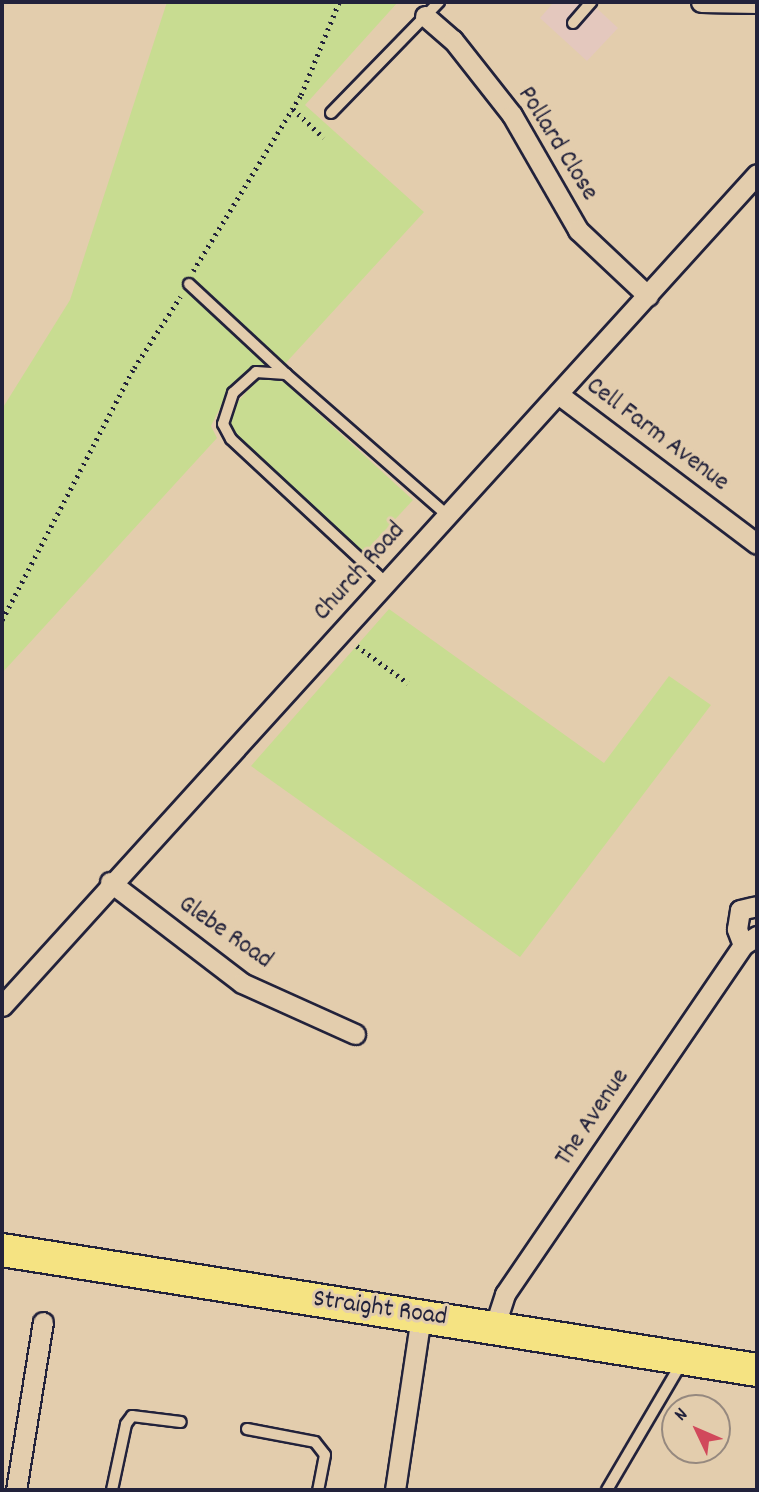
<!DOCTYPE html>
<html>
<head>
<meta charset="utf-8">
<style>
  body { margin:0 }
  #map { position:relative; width:759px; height:1492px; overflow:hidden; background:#e3cdad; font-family:Dekko,sans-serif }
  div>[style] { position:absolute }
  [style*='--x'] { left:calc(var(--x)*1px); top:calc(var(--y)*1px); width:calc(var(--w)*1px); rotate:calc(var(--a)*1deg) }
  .built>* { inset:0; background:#e4c8be }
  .green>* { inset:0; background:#c8dc91 }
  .path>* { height:4.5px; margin-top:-2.25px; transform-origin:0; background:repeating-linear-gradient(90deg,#22223b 0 2px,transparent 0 7px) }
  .roads { filter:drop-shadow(2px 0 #22223b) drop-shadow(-2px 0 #22223b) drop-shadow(0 2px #22223b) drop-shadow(0 -2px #22223b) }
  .service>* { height:10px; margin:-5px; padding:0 5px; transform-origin:5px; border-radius:5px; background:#e3cdad }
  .minor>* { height:19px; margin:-9.5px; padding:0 9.5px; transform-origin:9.5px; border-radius:9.5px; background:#e3cdad }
  .primary>* { height:32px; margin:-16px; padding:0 16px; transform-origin:16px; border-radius:16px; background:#f5e382 }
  span { translate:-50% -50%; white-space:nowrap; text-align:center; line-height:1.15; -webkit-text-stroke:6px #e3cdad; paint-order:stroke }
  .street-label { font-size:26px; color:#22223b }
  .frame { position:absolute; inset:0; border:4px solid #22223b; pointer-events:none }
  .north { position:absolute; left:661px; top:1394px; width:70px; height:70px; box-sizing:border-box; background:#e3cdad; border:2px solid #96897f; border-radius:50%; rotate:314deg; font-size:19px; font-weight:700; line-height:28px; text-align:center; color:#22223b }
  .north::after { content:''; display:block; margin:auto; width:24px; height:32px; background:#d1495b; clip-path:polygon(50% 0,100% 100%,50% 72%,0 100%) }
</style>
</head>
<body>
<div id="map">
  <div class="built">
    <div style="clip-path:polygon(554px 2px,590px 2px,618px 28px,587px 61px,540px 18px)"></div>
  </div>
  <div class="green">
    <div style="clip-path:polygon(167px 2px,398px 2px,305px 105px,424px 212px,283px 366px,270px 362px,229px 390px,211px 426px,217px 438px,2px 673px,2px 409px,70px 300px)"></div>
    <div style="clip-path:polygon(260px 377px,284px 382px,413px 500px,362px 555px,230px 431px,231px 409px)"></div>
    <div style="clip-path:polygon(389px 609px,604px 763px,669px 676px,711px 705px,520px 957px,251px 766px)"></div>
  </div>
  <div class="path">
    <div style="--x:293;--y:109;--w:42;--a:43.1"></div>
    <div style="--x:193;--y:271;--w:206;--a:-58.5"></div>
    <div style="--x:301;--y:95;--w:100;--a:-67.8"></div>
    <div style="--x:2;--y:620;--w:284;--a:-62.4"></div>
    <div style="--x:134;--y:368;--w:85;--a:-57.1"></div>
    <div style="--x:357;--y:646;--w:63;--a:36"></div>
  </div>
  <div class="roads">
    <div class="service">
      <div style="--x:573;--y:23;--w:28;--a:-49"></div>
      <div style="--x:331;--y:113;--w:155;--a:-45.8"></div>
      <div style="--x:189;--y:284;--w:132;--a:42.9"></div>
      <div style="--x:385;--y:582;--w:210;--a:-137.1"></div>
      <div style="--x:231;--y:439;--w:17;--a:-118"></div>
      <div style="--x:223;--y:424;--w:33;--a:-72"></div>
      <div style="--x:233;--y:393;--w:31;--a:-42"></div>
      <div style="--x:256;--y:372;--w:30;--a:4"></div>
      <div style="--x:286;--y:374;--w:214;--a:41.2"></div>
      <div style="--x:247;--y:1429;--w:69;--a:10.8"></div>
      <div style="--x:315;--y:1442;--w:16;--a:52"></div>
      <div style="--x:325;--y:1455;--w:36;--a:101"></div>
      <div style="--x:112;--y:1490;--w:67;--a:-78"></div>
      <div style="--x:126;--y:1424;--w:10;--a:-53"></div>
      <div style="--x:132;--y:1416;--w:49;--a:7"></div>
      <div style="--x:607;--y:1490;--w:146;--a:-59.6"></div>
    </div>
    <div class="minor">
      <div style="--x:701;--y:2;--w:56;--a:1"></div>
      <div style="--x:425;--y:16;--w:37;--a:41"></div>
      <div style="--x:453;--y:40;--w:95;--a:51.8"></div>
      <div style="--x:512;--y:115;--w:133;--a:60.1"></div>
      <div style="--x:578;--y:230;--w:96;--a:43.3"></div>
      <div style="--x:558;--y:394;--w:249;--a:37"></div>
      <div style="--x:110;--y:882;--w:166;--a:37.4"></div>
      <div style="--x:242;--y:983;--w:124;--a:24.3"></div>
      <div style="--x:743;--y:945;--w:17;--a:-111"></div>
      <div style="--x:737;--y:929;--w:19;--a:-81"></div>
      <div style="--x:740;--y:910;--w:17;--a:-13"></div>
      <div style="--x:2;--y:1006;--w:1123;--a:-47.78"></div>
      <div style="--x:495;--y:1325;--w:33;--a:-72"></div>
      <div style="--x:505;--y:1294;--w:422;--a:-55.7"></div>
      <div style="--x:743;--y:945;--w:17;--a:-33"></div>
      <div style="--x:16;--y:1490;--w:170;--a:-80.9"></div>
      <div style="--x:395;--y:1490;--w:175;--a:-81.5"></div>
    </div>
    <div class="primary">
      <div style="--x:2;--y:1250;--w:764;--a:9.03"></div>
    </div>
  </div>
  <div class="street-label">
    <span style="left:557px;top:144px;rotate:58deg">Pollard Close</span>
    <span style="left:657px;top:435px;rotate:37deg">Cell Farm Avenue</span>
    <span style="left:360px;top:572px;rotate:-48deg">Church Road</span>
    <span style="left:225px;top:933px;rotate:35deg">Glebe Road</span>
    <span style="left:593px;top:1118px;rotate:-56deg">The Avenue</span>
    <span style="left:380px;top:1309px;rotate:8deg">Straight Road</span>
  </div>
  <div class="frame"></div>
  <div class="north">N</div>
</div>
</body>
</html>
